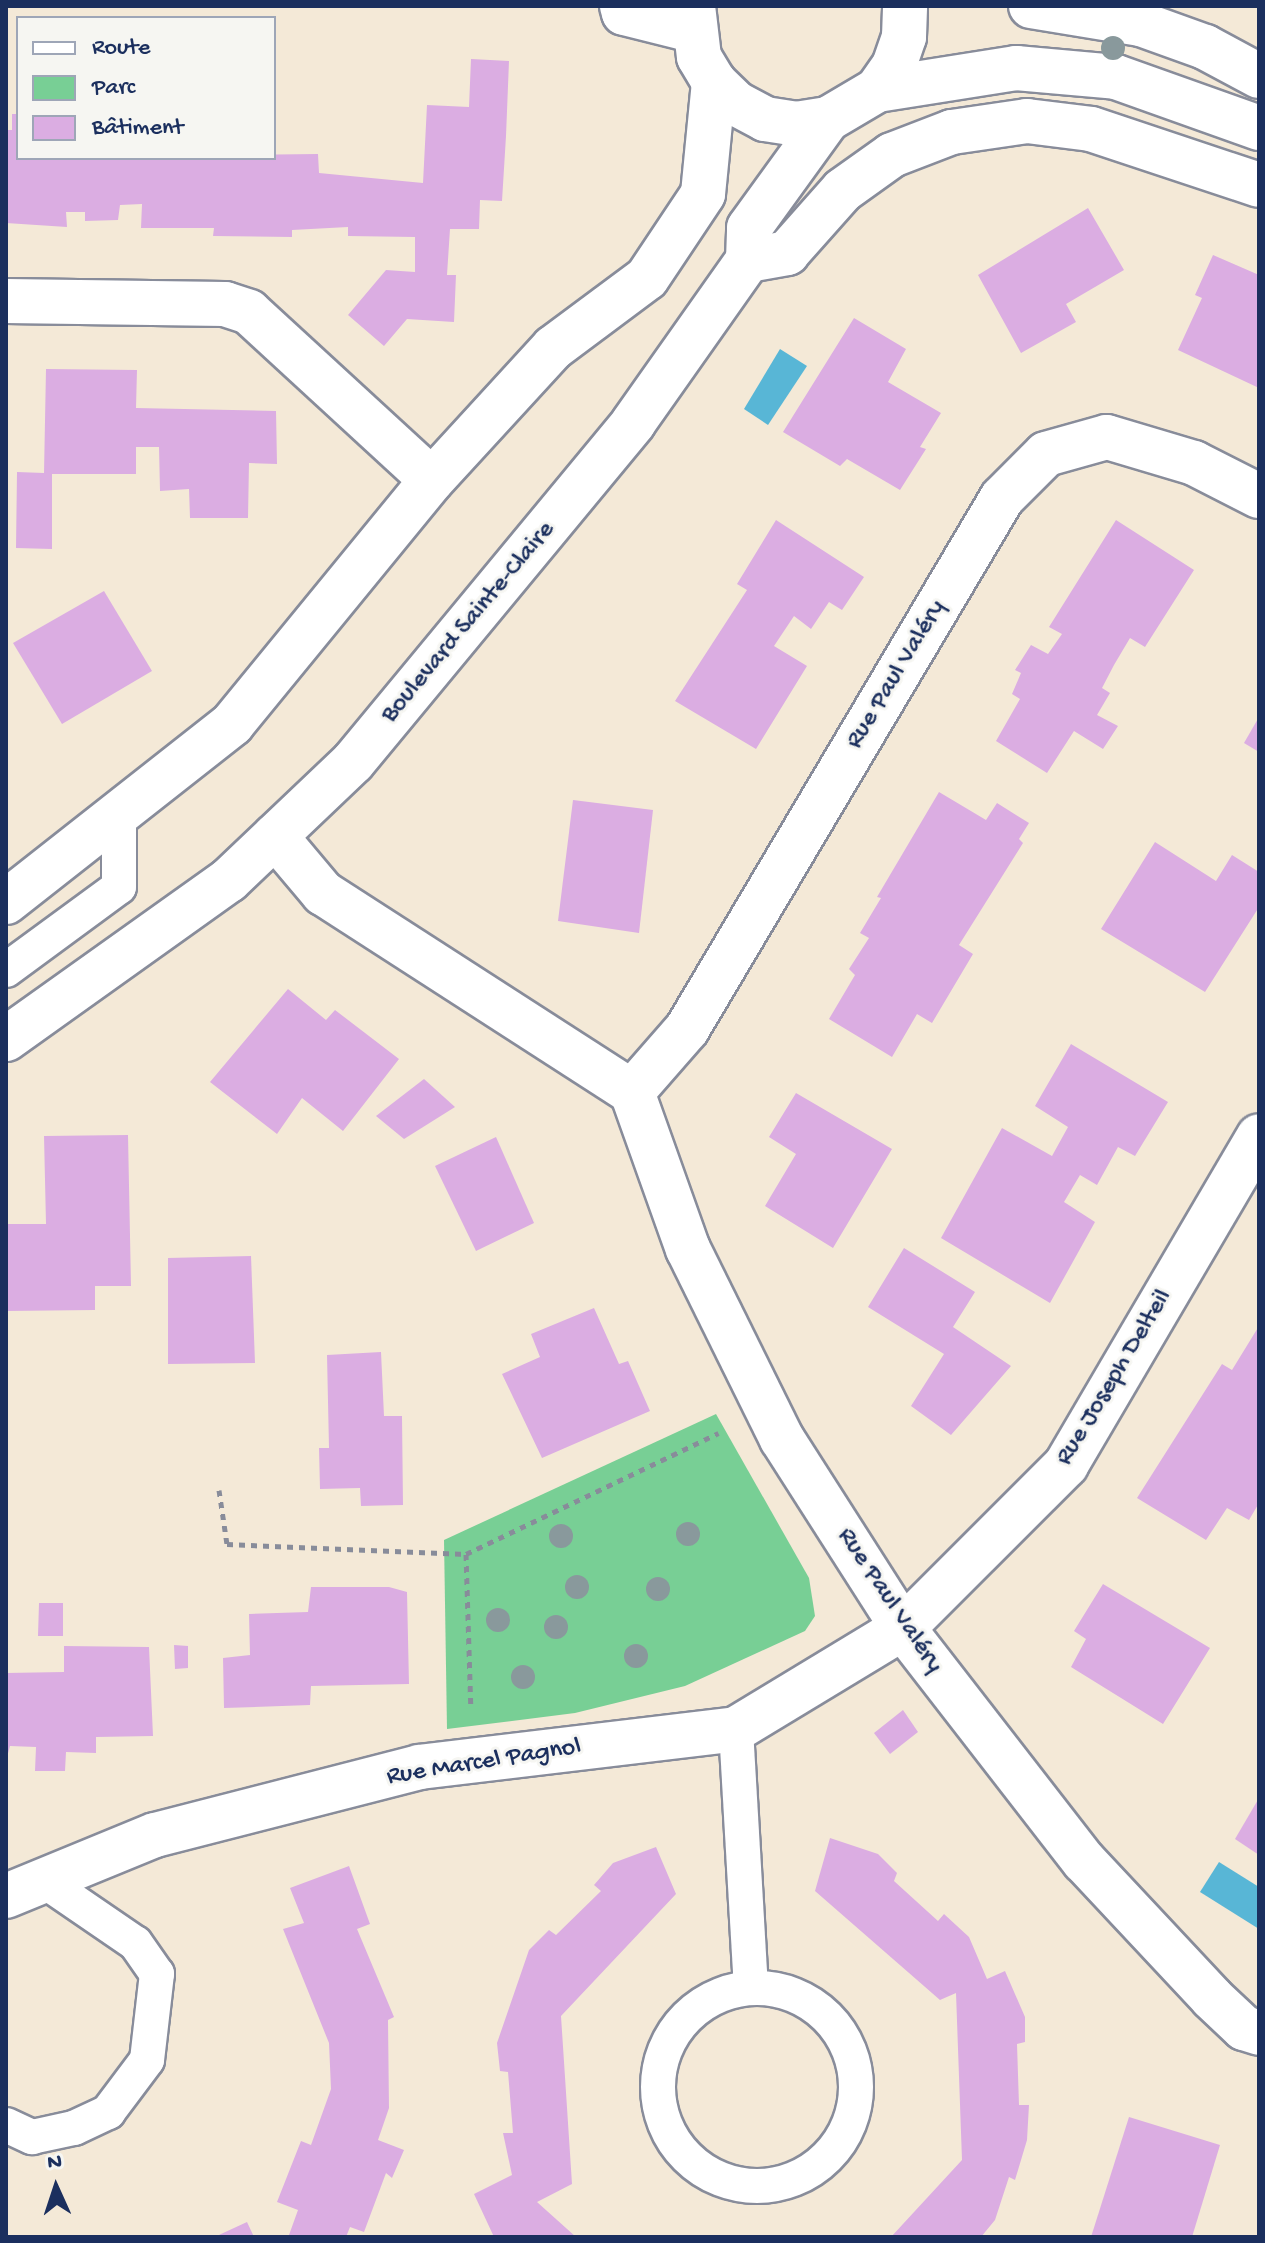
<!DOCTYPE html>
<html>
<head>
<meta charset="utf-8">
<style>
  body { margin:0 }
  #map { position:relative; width:1265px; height:2243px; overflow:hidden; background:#f4e9d7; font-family:"Gochi Hand",sans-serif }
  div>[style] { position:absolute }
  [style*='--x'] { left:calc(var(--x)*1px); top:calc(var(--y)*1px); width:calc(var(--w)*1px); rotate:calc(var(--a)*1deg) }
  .green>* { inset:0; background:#78cf95 }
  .water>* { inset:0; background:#58b6d6 }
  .building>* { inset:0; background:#dbade2 }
  .path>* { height:5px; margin-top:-2.5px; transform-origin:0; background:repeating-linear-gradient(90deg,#888c9a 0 6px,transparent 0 12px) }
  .roads { filter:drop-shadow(2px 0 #888c9a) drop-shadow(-2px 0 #888c9a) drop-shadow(0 2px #888c9a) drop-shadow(0 -2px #888c9a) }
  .service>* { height:34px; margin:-17px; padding:0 17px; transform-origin:17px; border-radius:17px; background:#fff }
  .service>.ring { margin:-17px; padding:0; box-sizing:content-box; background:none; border:34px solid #fff; border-radius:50% }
  .minor>* { height:44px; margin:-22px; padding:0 22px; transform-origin:22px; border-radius:22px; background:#fff }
  .secondary>* { height:44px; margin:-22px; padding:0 22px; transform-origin:22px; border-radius:22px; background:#fff }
  .primary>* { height:44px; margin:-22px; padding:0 22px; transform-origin:22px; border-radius:22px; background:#fff }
  .trees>* { width:24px; height:24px; margin:-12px; border-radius:50%; background:#89999c }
  span { translate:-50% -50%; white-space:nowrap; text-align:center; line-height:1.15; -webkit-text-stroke:6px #f6f6f2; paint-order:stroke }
  .street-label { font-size:26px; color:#1b2f5e }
  .frame { position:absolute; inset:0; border:8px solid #1b2f5e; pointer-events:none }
  .legend { position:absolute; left:16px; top:16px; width:260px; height:144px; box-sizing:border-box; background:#f6f6f2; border:2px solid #9ea6b7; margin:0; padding:10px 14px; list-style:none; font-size:24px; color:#1b2f5e }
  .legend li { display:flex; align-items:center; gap:16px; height:40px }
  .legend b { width:40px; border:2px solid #9ea6b7 }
  .north { position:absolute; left:16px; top:2147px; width:80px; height:80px; -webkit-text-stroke:6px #f6f6f2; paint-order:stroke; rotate:357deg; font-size:22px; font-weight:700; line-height:32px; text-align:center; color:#1b2f5e }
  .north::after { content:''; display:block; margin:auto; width:28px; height:36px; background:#1b2f5e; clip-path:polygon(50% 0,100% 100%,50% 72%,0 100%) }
</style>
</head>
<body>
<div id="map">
  <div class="green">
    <div style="clip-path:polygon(716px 1414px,809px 1578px,815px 1616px,805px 1631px,685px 1686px,575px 1713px,447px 1729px,444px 1540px)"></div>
  </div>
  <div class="water">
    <div style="clip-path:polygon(780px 349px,807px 366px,768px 425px,744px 409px)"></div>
    <div style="clip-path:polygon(1219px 1862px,1259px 1887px,1259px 1929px,1200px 1892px)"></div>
  </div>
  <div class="building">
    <div style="clip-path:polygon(471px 59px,509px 61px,506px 136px,502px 201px,480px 200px,479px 229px,450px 229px,447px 275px,456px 275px,454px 322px,407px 319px,384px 346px,348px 315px,386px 270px,415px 272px,415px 237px,348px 236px,348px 227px,292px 230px,292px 237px,213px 236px,214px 228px,141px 228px,142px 204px,120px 205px,118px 220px,85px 221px,85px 212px,66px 212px,67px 227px,6px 223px,6px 130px,12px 130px,12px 114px,18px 114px,18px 158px,318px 154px,319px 173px,423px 183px,427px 105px,469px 107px)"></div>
    <div style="clip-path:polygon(1088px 208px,1124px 270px,1066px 304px,1076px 322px,1021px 353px,978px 275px)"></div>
    <div style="clip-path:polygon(1213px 255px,1259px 275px,1259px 388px,1178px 350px,1202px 298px,1195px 295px)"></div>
    <div style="clip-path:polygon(854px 318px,906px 349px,888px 382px,941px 413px,920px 447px,926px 449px,900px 490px,847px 459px,840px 466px,783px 432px)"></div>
    <div style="clip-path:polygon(46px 369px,137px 370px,136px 408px,276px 411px,277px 464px,249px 463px,248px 518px,190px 518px,189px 489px,160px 491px,159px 447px,136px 447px,136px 474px,52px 474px,52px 549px,16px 548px,17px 472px,44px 473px)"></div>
    <div style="clip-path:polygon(776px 520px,864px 577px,842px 610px,829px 602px,811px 629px,794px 616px,774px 646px,807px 666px,756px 749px,675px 701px,747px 590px,737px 584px)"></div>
    <div style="clip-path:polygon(1116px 520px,1194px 570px,1145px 647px,1130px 638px,1114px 665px,1102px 688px,1110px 693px,1097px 715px,1118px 726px,1103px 749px,1074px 731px,1047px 773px,996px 741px,1020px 699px,1012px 694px,1021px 673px,1015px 670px,1031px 645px,1048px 654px,1062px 634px,1049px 627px)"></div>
    <div style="clip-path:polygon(104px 591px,152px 671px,62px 724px,13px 643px)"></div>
    <div style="clip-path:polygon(1259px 717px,1259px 752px,1244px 743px)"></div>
    <div style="clip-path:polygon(939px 792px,986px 820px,997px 803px,1029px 823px,1019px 839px,1023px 843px,959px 945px,973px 954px,932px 1023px,917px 1014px,892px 1057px,829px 1019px,855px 975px,849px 969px,869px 938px,860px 933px,881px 898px,877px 897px)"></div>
    <div style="clip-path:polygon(573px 800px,653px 810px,639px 933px,558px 921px)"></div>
    <div style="clip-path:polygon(1155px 842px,1216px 881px,1232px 855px,1259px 872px,1259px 907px,1205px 992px,1101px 929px)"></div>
    <div style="clip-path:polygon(288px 989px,326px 1020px,335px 1010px,399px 1059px,343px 1131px,302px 1098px,277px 1134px,210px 1082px)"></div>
    <div style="clip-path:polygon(1071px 1044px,1168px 1102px,1135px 1156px,1118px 1147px,1097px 1185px,1080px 1175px,1064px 1202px,1095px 1222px,1050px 1303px,941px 1238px,1002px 1128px,1052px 1156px,1068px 1127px,1035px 1106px)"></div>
    <div style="clip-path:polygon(424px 1079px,455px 1107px,404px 1139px,376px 1116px)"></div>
    <div style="clip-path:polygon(796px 1093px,892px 1149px,833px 1248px,765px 1206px,796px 1154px,769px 1137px)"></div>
    <div style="clip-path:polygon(128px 1135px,131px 1286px,95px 1286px,95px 1310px,6px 1311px,6px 1224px,46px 1224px,44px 1136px)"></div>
    <div style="clip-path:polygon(496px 1137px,534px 1223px,476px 1251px,435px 1166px)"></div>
    <div style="clip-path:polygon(904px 1248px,975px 1292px,953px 1327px,1011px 1366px,951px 1435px,911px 1406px,944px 1354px,868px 1307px)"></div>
    <div style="clip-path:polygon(251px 1256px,255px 1363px,168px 1364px,168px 1258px)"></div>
    <div style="clip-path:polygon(594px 1308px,619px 1364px,628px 1361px,650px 1411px,542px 1458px,502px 1374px,540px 1357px,531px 1334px)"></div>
    <div style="clip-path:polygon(1259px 1326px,1259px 1503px,1249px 1520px,1227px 1508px,1206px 1540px,1137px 1498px,1222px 1364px,1232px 1370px)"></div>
    <div style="clip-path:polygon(381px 1352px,384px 1416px,402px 1416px,403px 1505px,361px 1506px,360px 1488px,320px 1489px,319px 1448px,329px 1448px,327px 1355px)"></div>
    <div style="clip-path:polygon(1103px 1584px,1210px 1648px,1163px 1724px,1071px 1667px,1086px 1639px,1074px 1631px)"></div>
    <div style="clip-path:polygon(311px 1587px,389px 1587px,407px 1592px,409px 1684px,311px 1686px,310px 1705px,224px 1708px,223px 1658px,250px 1655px,249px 1614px,308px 1612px)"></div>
    <div style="clip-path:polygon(39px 1603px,63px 1603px,63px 1636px,38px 1636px)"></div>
    <div style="clip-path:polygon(174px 1645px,188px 1646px,188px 1668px,175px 1669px)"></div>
    <div style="clip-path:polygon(64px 1646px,149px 1647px,153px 1736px,96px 1737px,96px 1753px,66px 1752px,65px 1771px,35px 1771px,36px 1747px,10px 1746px,6px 1761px,6px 1673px,64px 1672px)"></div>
    <div style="clip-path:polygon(903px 1710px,918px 1732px,890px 1754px,874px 1733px)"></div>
    <div style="clip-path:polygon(1259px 1798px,1259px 1855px,1235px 1839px)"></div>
    <div style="clip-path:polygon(830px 1838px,878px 1854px,897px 1873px,894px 1881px,938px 1921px,944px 1914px,969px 1937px,987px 1979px,1005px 1971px,1025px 2017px,1025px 2042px,1017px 2044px,1019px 2105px,1029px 2105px,1027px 2140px,1015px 2180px,1009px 2177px,995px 2220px,981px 2237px,891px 2237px,962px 2160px,956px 1993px,940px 2000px,815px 1891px)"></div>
    <div style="clip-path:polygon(656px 1847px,676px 1894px,561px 2016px,572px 2184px,537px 2202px,576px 2237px,494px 2237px,474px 2194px,512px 2175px,503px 2133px,513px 2133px,508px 2072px,500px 2071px,497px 2043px,529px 1950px,549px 1930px,556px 1935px,601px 1891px,594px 1885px,613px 1863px)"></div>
    <div style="clip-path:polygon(349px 1866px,370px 1924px,357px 1929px,394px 2017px,388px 2020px,389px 2108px,378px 2140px,404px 2150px,392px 2178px,386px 2173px,364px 2232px,350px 2227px,346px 2237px,279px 2237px,289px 2235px,298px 2210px,277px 2202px,301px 2141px,311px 2145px,331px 2089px,329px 2043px,283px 1929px,304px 1923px,290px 1888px)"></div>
    <div style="clip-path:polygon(1129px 2117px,1220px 2145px,1192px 2237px,1091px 2237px)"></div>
    <div style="clip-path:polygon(247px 2222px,254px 2237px,215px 2237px,221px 2234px)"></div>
  </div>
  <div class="path">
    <div style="--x:219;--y:1490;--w:55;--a:81.6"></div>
    <div style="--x:227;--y:1544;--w:239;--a:2.4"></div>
    <div style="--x:466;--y:1554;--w:280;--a:-25.6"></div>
    <div style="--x:466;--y:1554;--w:155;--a:88.2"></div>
  </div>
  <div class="roads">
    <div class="service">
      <div style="--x:6;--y:970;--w:140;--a:-36.3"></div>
      <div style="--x:119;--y:887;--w:72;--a:-90"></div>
      <div style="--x:736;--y:1729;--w:258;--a:86.7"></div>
      <div class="ring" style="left:658px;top:1988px;width:164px;height:164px"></div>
      <div style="--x:6;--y:2125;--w:29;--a:25"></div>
      <div style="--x:32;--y:2137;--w:43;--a:-12.1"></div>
      <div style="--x:74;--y:2128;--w:38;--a:-25"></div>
      <div style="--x:108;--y:2112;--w:65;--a:-53.1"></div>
      <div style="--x:147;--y:2060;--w:87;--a:-83.4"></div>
      <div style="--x:157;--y:1974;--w:38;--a:-125"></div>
      <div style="--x:135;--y:1943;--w:112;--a:-145.6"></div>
    </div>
    <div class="minor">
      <div style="--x:6;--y:301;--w:219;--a:0.8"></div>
      <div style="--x:225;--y:304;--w:25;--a:18"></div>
      <div style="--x:249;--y:312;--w:248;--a:42.6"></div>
      <div style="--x:275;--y:836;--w:75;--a:49.9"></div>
      <div style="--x:323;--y:893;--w:368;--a:32.8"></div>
      <div style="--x:632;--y:1092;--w:167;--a:70.4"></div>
      <div style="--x:688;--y:1249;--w:212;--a:63.7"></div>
      <div style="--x:782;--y:1439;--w:224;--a:57.4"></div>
      <div style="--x:903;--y:1628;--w:295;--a:52.2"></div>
      <div style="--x:1084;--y:1861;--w:187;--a:46.9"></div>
      <div style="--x:1212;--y:1998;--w:44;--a:43.2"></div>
      <div style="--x:1244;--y:2028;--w:16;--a:18"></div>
      <div style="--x:632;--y:1092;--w:84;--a:-48.9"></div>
      <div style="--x:687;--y:1029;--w:617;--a:-59.32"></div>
      <div style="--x:1002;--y:498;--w:62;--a:-45"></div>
      <div style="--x:1046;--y:454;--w:63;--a:-15.6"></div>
      <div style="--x:1107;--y:437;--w:91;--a:16.6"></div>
      <div style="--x:1194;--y:463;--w:73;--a:26.9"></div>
      <div style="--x:6;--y:1896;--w:161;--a:-22.3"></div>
      <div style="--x:155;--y:1835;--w:273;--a:-14.4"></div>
      <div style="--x:419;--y:1767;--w:319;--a:-6.8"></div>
      <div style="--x:736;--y:1729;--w:195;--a:-31.2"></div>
      <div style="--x:903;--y:1628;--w:231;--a:-45"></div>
      <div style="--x:1066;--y:1465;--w:381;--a:-59.6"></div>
    </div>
    <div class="secondary">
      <div style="--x:622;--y:6;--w:7;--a:74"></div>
      <div style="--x:624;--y:13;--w:70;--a:14"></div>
    </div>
    <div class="primary">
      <div style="--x:693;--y:6;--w:51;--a:83.3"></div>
      <div style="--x:699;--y:57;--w:29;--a:59"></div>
      <div style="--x:714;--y:82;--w:32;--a:44"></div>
      <div style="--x:737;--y:104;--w:32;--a:28"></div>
      <div style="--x:765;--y:119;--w:31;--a:9"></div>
      <div style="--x:796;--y:124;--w:32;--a:-9"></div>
      <div style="--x:828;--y:119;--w:57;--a:-30.6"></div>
      <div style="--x:877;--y:90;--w:29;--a:-55"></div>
      <div style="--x:894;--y:66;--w:31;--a:-71"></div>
      <div style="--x:904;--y:37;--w:31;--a:-88"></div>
      <div style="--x:1031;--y:6;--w:111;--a:9.3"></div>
      <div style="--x:1141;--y:24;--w:68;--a:19.8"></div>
      <div style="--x:1205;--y:47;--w:61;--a:28.2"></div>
      <div style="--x:877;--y:90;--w:141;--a:-9"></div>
      <div style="--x:1016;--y:68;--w:100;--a:5.1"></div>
      <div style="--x:1116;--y:77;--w:152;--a:19.6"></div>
      <div style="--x:748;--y:260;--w:40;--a:-10"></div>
      <div style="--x:787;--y:253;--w:84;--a:-48.4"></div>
      <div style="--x:843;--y:190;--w:60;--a:-35.5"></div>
      <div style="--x:892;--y:155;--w:64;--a:-21"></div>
      <div style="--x:952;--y:132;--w:76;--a:-8.3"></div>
      <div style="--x:1027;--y:121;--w:64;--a:7.1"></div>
      <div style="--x:1091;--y:129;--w:177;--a:18.4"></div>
      <div style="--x:6;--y:902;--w:288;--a:-38.2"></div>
      <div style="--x:232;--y:724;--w:315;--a:-50.7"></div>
      <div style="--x:432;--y:480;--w:179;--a:-47.5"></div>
      <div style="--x:553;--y:348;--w:117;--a:-36.7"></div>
      <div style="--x:647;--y:278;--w:101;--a:-56.3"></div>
      <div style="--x:703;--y:194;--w:113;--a:-84.4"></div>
      <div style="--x:6;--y:1039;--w:274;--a:-35.5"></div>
      <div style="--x:229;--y:880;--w:171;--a:-43.6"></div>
      <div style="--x:353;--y:762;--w:440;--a:-50.4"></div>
      <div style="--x:633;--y:423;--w:199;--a:-54.8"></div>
      <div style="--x:748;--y:260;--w:32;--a:-88"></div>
      <div style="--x:749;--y:228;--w:135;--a:-54.1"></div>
    </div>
  </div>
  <div class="trees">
    <div style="left:1113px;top:48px"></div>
    <div style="left:688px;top:1534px"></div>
    <div style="left:561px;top:1536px"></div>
    <div style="left:577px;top:1587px"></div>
    <div style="left:658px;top:1589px"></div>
    <div style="left:498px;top:1620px"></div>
    <div style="left:556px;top:1627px"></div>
    <div style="left:636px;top:1656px"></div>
    <div style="left:523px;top:1677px"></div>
  </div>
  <div class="street-label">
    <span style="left:469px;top:623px;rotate:-50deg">Boulevard Sainte-Claire</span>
    <span style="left:897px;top:675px;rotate:-59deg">Rue Paul Valéry</span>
    <span style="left:1115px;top:1378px;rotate:-59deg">Rue Joseph Delteil</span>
    <span style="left:889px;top:1601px;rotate:56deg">Rue Paul Valéry</span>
    <span style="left:484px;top:1763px;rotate:-9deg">Rue Marcel Pagnol</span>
  </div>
  <div class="frame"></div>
  <ul class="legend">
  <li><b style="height:10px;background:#fff"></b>Route</li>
  <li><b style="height:22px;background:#78cf95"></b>Parc</li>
  <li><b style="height:22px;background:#dbade2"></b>Bâtiment</li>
  </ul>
  <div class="north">N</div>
</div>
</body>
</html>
